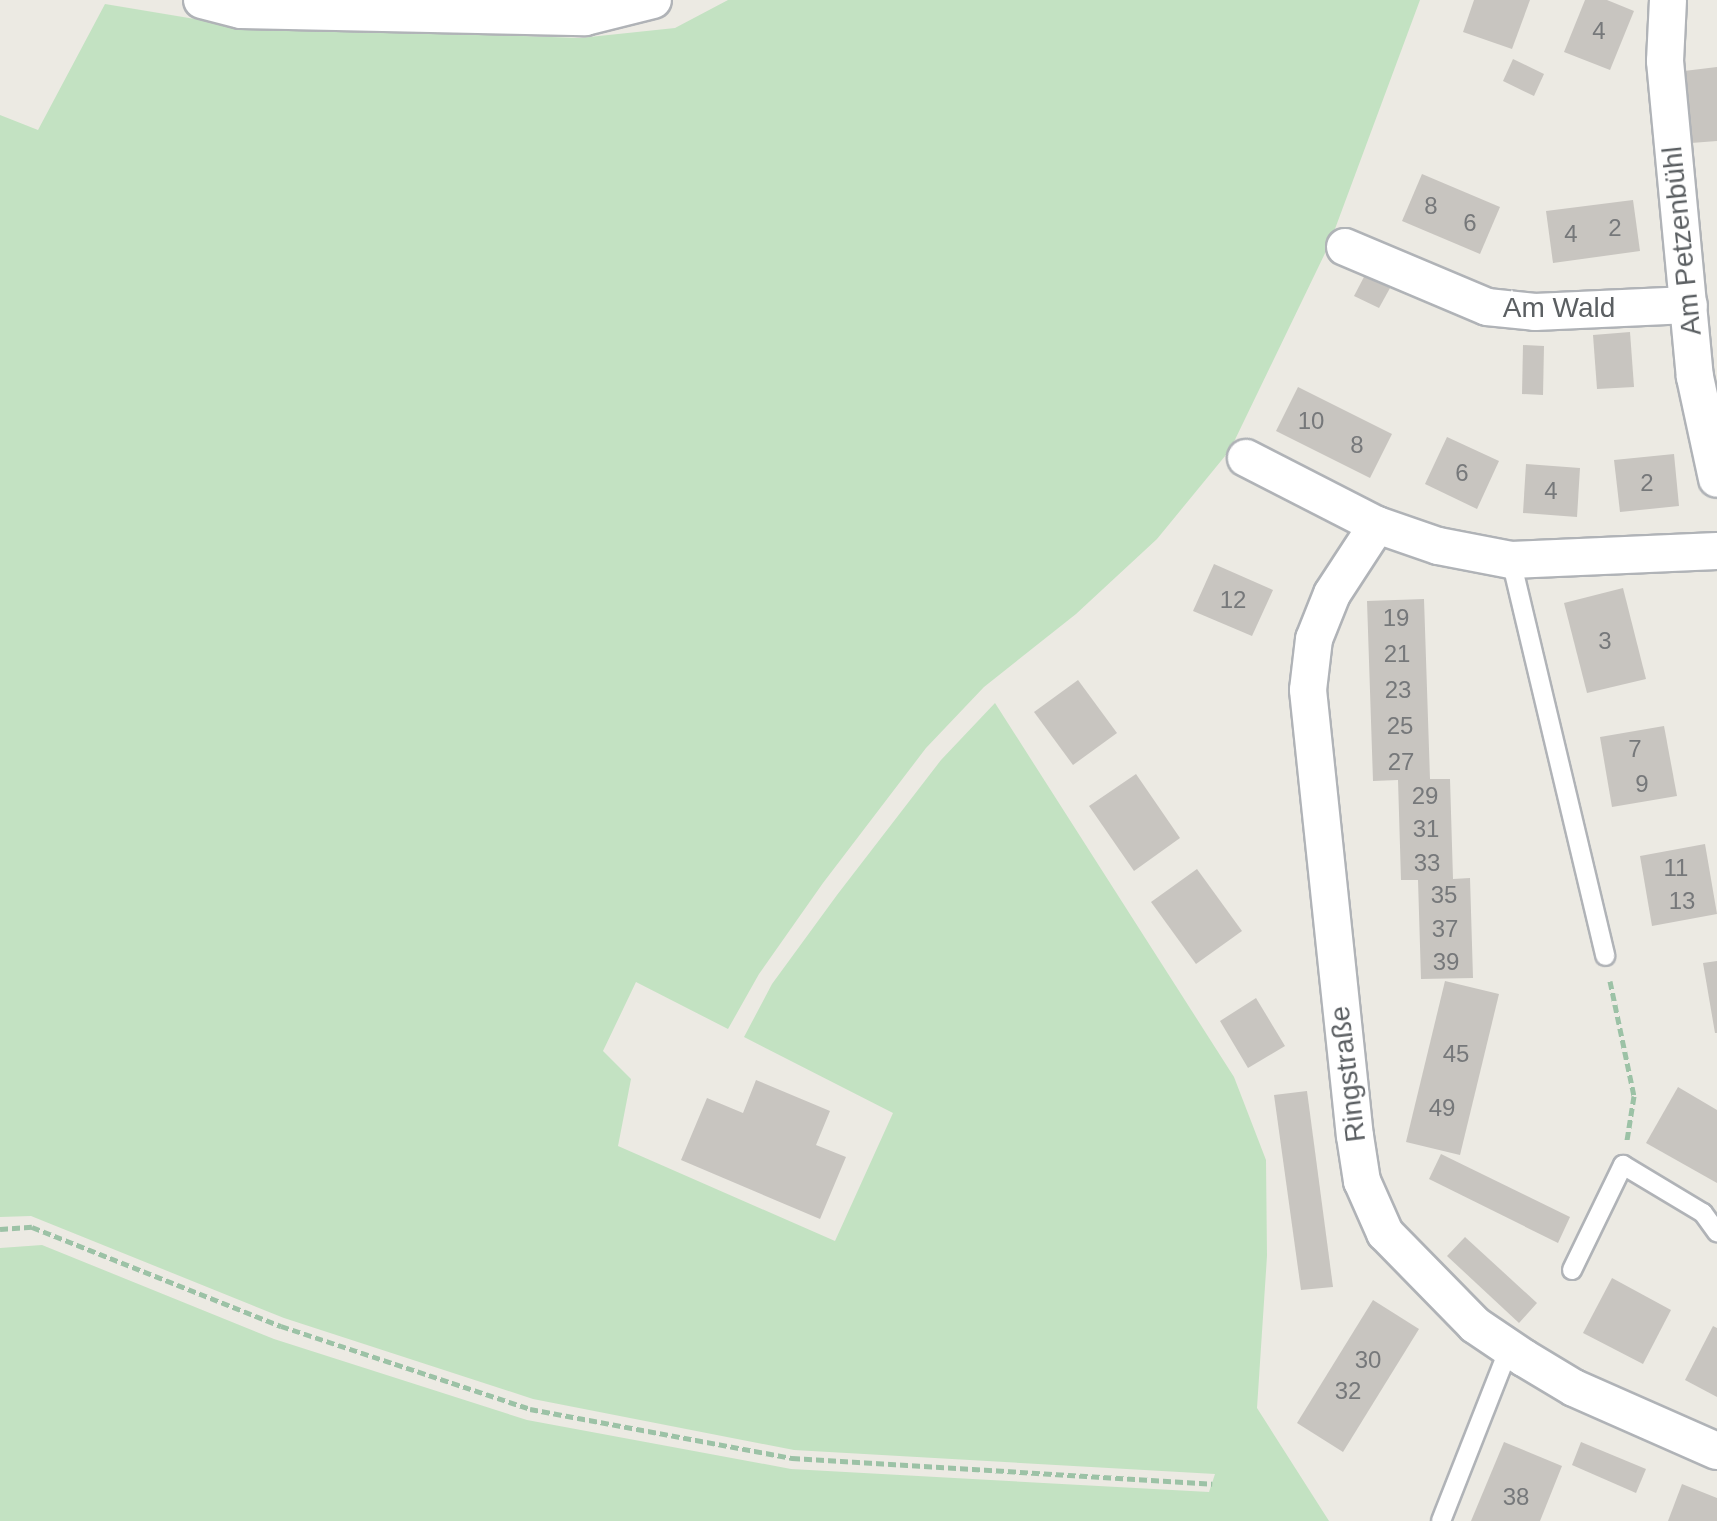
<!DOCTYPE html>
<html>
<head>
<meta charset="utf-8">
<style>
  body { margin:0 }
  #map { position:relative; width:1717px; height:1521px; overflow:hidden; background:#eceae3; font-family:Arial,sans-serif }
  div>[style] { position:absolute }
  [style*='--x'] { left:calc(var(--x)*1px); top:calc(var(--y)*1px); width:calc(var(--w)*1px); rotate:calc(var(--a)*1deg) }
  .green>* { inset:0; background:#c3e2c2 }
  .building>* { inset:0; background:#c8c5c0 }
  .path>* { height:5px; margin-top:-2.5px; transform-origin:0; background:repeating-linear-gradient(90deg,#9cc2a6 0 8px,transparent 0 12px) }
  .roads { filter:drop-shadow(2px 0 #b0b3b7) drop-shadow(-2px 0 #b0b3b7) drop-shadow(0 2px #b0b3b7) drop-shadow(0 -2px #b0b3b7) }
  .service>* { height:18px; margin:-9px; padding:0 9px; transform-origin:9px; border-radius:9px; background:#fff }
  .minor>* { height:36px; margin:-18px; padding:0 18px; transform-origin:18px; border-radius:18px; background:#fff }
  span { translate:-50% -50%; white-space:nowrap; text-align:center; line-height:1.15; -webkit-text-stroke:6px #fff; paint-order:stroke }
  .number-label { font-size:24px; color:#76787a }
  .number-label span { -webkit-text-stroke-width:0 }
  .street-label { font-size:28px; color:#5b5f62 }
</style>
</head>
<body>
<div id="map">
  <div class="green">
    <div style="clip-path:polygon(728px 0,1420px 0,1329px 245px,1230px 450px,1157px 539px,1076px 614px,984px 687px,926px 748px,823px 883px,759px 974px,728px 1029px,636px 982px,603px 1051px,631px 1079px,618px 1146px,835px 1241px,893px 1113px,744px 1037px,772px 984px,837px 895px,941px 760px,995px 703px,1234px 1077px,1266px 1160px,1267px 1256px,1257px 1408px,1329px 1521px,0 1521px,0 1248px,42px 1245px,274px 1339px,527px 1420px,791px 1469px,1209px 1492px,1215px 1474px,794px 1450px,533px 1399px,284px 1318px,31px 1216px,0 1217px,0 115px,38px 130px,105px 4px,237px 26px,580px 38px,675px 28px)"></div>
  </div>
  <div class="building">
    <div style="clip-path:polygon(1474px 0,1530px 0,1512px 49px,1463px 32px)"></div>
    <div style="clip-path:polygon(1585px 0,1607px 0,1634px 11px,1610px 70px,1564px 52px)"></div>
    <div style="clip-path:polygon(1513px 59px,1544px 74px,1534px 96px,1503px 81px)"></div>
    <div style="clip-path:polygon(1717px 67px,1717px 141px,1691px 143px,1684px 71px)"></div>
    <div style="clip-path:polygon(1422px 174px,1500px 207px,1480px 254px,1402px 221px)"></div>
    <div style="clip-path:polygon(1633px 200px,1640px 251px,1553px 263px,1546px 211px)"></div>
    <div style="clip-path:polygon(1365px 275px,1390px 288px,1379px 308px,1354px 296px)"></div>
    <div style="clip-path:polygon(1630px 332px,1634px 387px,1597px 389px,1593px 335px)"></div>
    <div style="clip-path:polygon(1523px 345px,1544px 346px,1543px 395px,1522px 394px)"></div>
    <div style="clip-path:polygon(1298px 387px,1392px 434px,1370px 478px,1276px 431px)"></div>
    <div style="clip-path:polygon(1447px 437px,1499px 461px,1477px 509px,1425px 484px)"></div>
    <div style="clip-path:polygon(1674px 454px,1679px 506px,1620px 512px,1614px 460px)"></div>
    <div style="clip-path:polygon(1526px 464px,1580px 468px,1577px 517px,1523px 513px)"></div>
    <div style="clip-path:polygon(1214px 564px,1273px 590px,1252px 636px,1193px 611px)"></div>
    <div style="clip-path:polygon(1623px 588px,1646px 679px,1587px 693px,1564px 603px)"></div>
    <div style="clip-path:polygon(1424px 599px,1430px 779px,1450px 779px,1453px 879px,1470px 878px,1473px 978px,1421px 979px,1418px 880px,1401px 880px,1398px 780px,1373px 781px,1367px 601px)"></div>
    <div style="clip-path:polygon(1078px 680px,1117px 733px,1073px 765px,1034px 712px)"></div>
    <div style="clip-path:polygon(1664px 726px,1677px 796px,1612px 807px,1600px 737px)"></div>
    <div style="clip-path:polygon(1136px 774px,1180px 838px,1134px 871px,1089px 806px)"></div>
    <div style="clip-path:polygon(1705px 844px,1717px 914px,1652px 926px,1640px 856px)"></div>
    <div style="clip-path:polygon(1197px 869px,1242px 931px,1196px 964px,1151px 902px)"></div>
    <div style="clip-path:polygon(1717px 961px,1717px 1033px,1715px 1033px,1703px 963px)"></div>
    <div style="clip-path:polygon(1445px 981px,1499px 994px,1460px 1155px,1406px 1142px)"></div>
    <div style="clip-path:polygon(1256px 998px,1285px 1046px,1248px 1068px,1220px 1021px)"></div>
    <div style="clip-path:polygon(756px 1080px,830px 1111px,816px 1145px,846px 1157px,820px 1219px,681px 1160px,707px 1098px,743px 1113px)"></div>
    <div style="clip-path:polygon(1678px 1087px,1717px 1110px,1717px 1183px,1646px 1143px)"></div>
    <div style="clip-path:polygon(1307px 1091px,1333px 1287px,1301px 1290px,1274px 1095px)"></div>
    <div style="clip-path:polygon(1441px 1154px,1570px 1217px,1558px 1243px,1429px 1179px)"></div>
    <div style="clip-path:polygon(1465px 1237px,1537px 1303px,1519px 1323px,1447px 1256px)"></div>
    <div style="clip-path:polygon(1612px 1278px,1671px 1310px,1643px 1364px,1583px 1333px)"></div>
    <div style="clip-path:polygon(1373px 1300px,1419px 1329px,1343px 1452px,1297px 1423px)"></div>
    <div style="clip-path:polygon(1713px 1326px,1717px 1328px,1717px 1397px,1685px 1380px)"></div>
    <div style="clip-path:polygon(1504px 1442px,1562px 1466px,1540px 1521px,1471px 1521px)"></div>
    <div style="clip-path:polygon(1581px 1442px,1646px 1469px,1636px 1493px,1572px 1465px)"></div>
    <div style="clip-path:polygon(1682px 1484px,1717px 1498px,1717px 1521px,1668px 1521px)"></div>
  </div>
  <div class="path">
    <div style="--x:1610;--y:981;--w:117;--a:78.2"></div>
    <div style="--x:1634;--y:1096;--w:45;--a:99"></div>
    <div style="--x:0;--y:1229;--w:32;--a:-4"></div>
    <div style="--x:32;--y:1227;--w:268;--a:21.7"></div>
    <div style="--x:281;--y:1326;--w:262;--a:18.4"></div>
    <div style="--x:530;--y:1409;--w:267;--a:10.6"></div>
    <div style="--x:792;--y:1458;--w:421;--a:3.5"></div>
  </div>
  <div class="roads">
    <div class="service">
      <div style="--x:1511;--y:560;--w:407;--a:76.6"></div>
      <div style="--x:1572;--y:1270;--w:117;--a:-64.1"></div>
      <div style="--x:1623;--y:1165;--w:93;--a:31"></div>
      <div style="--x:1703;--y:1213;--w:24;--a:54"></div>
      <div style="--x:1441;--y:1521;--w:188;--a:-68.5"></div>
    </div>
    <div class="minor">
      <div style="--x:202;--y:0;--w:40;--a:14.4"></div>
      <div style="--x:241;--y:10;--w:344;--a:1.2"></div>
      <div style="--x:585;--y:17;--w:70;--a:-14"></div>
      <div style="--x:1668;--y:0;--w:61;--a:92.8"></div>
      <div style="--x:1665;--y:61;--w:317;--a:84.6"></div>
      <div style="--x:1695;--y:377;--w:104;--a:77.8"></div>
      <div style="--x:1345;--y:247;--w:154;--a:22.9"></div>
      <div style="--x:1487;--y:307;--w:48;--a:5.9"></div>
      <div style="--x:1535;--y:312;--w:154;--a:-2.6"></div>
      <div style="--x:1246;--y:458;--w:147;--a:27.1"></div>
      <div style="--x:1717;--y:551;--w:206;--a:177.5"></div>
      <div style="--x:1511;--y:560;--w:74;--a:-169.1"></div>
      <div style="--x:1438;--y:546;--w:65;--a:-161"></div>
      <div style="--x:1377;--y:525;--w:82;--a:123.1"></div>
      <div style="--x:1332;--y:594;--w:48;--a:111.8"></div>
      <div style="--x:1314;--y:639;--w:51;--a:96.7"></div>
      <div style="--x:1308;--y:690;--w:448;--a:84"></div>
      <div style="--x:1355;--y:1136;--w:46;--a:81.2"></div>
      <div style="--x:1362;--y:1181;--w:57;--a:66.1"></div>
      <div style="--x:1385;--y:1233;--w:129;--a:45.6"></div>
      <div style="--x:1475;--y:1325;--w:59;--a:34"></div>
      <div style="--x:1524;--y:1358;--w:58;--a:31"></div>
      <div style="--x:1574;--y:1388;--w:156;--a:23.8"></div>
    </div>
  </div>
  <div class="number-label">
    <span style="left:1599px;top:31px">4</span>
    <span style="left:1431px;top:206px">8</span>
    <span style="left:1470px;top:223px">6</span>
    <span style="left:1615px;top:228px">2</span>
    <span style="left:1571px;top:234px">4</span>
    <span style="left:1311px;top:421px">10</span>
    <span style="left:1357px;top:445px">8</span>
    <span style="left:1462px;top:473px">6</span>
    <span style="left:1647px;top:483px">2</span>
    <span style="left:1551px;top:491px">4</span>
    <span style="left:1233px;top:600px">12</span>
    <span style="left:1396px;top:618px">19</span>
    <span style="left:1605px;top:641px">3</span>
    <span style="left:1397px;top:654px">21</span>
    <span style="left:1398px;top:690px">23</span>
    <span style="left:1400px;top:726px">25</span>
    <span style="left:1635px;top:749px">7</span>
    <span style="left:1401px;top:762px">27</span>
    <span style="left:1642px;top:784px">9</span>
    <span style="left:1425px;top:796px">29</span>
    <span style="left:1426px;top:829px">31</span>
    <span style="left:1427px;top:863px">33</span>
    <span style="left:1676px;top:868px">11</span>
    <span style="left:1444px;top:895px">35</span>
    <span style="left:1682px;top:901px">13</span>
    <span style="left:1445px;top:929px">37</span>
    <span style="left:1446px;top:962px">39</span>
    <span style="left:1456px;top:1054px">45</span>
    <span style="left:1442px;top:1108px">49</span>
    <span style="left:1368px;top:1360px">30</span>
    <span style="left:1348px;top:1391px">32</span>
    <span style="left:1516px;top:1497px">38</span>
  </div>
  <div class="street-label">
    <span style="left:1682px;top:241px;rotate:-96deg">Am Petzenbühl</span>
    <span style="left:1559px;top:308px">Am Wald</span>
    <span style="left:1348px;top:1074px;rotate:-97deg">Ringstraße</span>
  </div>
</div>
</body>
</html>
